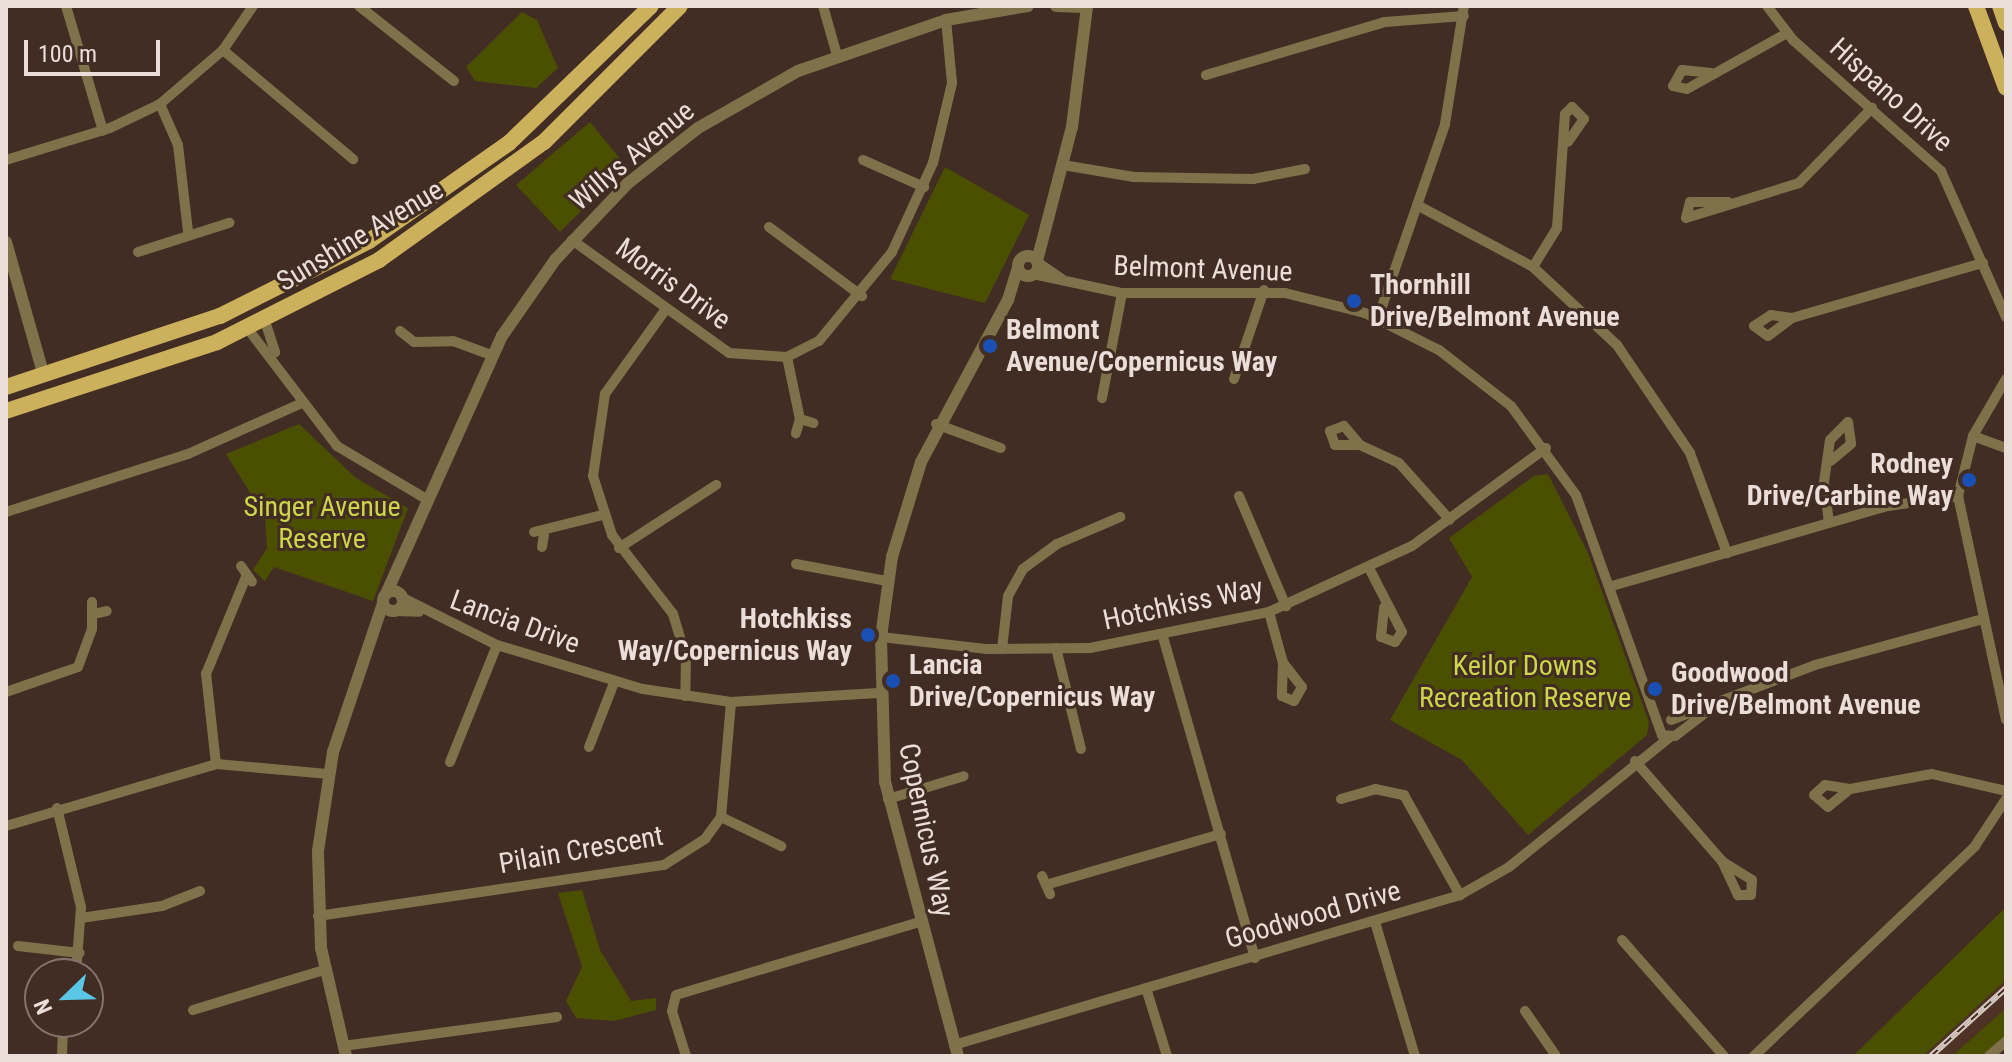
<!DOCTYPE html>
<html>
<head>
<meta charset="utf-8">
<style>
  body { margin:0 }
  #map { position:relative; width:2012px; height:1062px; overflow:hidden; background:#412d23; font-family:"Roboto Condensed",sans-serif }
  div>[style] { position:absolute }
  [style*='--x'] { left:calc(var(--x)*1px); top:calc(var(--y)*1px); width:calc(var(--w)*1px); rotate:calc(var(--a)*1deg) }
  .built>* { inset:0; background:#4d3225 }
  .green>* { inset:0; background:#4b4f00 }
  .minor>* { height:10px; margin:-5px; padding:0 5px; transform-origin:5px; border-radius:5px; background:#7f724b }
  .tertiary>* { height:12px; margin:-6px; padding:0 6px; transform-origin:6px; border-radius:6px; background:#7f724b }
  .tertiary>.ring { margin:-6px; padding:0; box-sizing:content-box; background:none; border:12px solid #7f724b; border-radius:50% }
  .primary>* { height:16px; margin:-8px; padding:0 8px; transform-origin:8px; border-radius:8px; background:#ccb15c }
  .rail>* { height:6px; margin-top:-3px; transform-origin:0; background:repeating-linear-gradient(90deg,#412d23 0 9px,#d9cac4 0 18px); box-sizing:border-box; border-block:2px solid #d9cac4 }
  .dots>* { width:22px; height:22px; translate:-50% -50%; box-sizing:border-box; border:4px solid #412d23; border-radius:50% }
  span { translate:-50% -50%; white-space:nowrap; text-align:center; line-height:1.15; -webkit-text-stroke:6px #412d23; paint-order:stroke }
  .street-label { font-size:28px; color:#ebddd7 }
  .poi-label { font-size:28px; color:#ebddd7; font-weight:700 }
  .left { translate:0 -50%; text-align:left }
  .right { translate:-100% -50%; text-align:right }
  .park-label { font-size:28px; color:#cdd54b }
  .frame { position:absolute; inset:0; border:8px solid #ebddd7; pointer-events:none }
  .north { position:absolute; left:24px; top:958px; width:80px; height:80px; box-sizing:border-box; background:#412d23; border:2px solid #85736b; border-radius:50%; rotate:247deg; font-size:22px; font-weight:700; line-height:32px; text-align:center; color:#ebddd7 }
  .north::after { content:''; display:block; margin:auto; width:28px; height:36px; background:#5bc7e7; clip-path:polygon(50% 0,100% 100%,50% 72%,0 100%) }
  .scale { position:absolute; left:24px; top:40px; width:136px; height:36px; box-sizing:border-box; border:4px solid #ebddd7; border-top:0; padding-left:10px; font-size:24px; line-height:28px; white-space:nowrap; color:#ebddd7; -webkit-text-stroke:6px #412d23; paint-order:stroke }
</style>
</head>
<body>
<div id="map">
  <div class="built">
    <div style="clip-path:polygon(2006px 980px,2006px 1008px,1952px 1056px,1923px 1056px)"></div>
  </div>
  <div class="green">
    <div style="clip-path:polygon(522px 12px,537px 20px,558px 68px,536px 88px,475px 81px,466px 67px)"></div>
    <div style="clip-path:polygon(590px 122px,626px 166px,560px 232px,516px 185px)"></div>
    <div style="clip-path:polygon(945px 167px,1029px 215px,985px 303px,890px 279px)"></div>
    <div style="clip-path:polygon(299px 424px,356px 478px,408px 508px,373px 601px,274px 567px,265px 581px,253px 570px,267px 548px,265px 517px,226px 454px)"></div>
    <div style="clip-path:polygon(1548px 474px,1588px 553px,1649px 722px,1647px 735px,1528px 835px,1462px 760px,1390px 720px,1472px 577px,1449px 538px,1534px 476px)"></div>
    <div style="clip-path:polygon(582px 890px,600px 950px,631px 1001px,656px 998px,656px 1010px,614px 1021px,576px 1018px,566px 1001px,582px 967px,558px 893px)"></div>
    <div style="clip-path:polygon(2006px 907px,2006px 980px,1923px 1056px,1853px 1056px)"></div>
    <div style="clip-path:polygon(2006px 1008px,2006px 1036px,1983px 1056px,1952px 1056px)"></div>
  </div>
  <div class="minor">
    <div style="--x:66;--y:6;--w:130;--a:73.5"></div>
    <div style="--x:359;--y:6;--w:121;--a:38.3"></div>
    <div style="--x:823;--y:6;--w:51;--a:74.1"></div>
    <div style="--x:1767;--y:6;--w:43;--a:52.6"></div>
    <div style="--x:1793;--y:40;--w:198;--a:41.5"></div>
    <div style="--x:1941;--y:171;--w:160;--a:66"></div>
    <div style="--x:223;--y:50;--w:170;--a:40"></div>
    <div style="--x:1711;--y:73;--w:29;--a:-174"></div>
    <div style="--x:1682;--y:70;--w:18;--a:119"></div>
    <div style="--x:1673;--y:86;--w:14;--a:12"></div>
    <div style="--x:1687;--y:89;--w:115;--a:-29.2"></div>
    <div style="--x:1206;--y:75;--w:187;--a:-16.5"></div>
    <div style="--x:1385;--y:22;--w:79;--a:-4.3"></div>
    <div style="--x:160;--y:104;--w:45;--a:66.3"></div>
    <div style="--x:178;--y:145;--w:87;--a:83.4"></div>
    <div style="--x:6;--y:160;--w:109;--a:-17.1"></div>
    <div style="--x:110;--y:128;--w:55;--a:-25.6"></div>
    <div style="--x:160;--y:104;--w:83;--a:-40.6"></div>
    <div style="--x:223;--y:50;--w:53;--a:-55.7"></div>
    <div style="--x:863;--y:160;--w:67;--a:23.9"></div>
    <div style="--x:1063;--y:165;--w:72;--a:9.6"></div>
    <div style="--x:1134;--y:177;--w:119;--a:1"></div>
    <div style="--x:1253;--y:179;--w:53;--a:-10.9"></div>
    <div style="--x:1728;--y:202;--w:38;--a:180"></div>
    <div style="--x:1690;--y:202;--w:16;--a:104"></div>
    <div style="--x:1686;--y:218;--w:118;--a:-17.2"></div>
    <div style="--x:1799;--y:183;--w:105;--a:-45.8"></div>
    <div style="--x:1417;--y:205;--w:132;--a:28.1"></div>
    <div style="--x:1533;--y:267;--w:115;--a:42.9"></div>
    <div style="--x:1617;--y:345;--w:130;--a:55.9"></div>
    <div style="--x:1690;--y:453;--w:107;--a:69.7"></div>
    <div style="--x:769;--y:227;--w:116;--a:36.6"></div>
    <div style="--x:572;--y:240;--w:193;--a:35.7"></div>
    <div style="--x:729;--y:353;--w:58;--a:3.9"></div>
    <div style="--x:787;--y:357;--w:36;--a:-27"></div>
    <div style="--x:819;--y:341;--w:115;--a:-50.6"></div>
    <div style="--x:892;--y:252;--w:98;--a:-65.3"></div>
    <div style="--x:933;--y:163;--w:82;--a:-76.6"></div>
    <div style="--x:952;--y:83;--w:63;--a:-95.4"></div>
    <div style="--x:138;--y:252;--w:96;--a:-17.7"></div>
    <div style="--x:1037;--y:262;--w:30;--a:34"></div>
    <div style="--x:1533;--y:267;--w:46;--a:-58.4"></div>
    <div style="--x:1557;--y:228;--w:114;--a:-86"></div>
    <div style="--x:1565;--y:114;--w:10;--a:-45"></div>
    <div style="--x:1572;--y:107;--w:17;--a:45"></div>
    <div style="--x:1584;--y:119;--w:28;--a:125"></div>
    <div style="--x:1033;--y:274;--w:91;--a:12.1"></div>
    <div style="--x:1122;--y:293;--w:163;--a:0"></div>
    <div style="--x:1285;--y:293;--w:82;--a:14"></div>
    <div style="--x:1365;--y:313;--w:83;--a:26.6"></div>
    <div style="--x:1439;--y:350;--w:91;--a:37.9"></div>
    <div style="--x:1511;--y:406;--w:110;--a:53.9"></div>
    <div style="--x:1576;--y:495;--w:255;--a:70.3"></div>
    <div style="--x:1662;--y:735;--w:13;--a:4"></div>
    <div style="--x:1675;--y:736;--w:53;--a:-37.3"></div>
    <div style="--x:666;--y:309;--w:105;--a:125.7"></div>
    <div style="--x:605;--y:394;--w:83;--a:98.3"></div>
    <div style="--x:593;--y:476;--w:62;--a:72.1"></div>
    <div style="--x:612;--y:535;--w:100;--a:52.3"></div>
    <div style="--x:673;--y:614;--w:45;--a:73.2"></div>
    <div style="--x:686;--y:657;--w:39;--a:91"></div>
    <div style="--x:1378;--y:318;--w:205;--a:-70.9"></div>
    <div style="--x:1445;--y:124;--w:120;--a:-80.9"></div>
    <div style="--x:1792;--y:318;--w:21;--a:-172"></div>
    <div style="--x:1771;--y:315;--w:20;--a:147"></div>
    <div style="--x:1754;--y:326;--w:17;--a:36"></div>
    <div style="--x:1768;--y:336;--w:30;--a:-37"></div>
    <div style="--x:1792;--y:318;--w:199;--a:-16.1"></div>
    <div style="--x:265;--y:321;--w:33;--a:72"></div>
    <div style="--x:248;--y:329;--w:147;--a:52.7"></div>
    <div style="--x:337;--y:446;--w:106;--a:30.7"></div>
    <div style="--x:400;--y:331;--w:18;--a:38"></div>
    <div style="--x:414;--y:342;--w:39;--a:-1"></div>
    <div style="--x:453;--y:341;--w:40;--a:20.2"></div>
    <div style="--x:787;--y:357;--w:63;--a:78.2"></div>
    <div style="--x:800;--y:419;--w:15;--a:106"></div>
    <div style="--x:1234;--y:379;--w:94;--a:-71.4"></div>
    <div style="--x:2006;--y:379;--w:66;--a:120.1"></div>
    <div style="--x:1973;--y:436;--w:62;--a:104"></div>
    <div style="--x:1958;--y:496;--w:229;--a:77.9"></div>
    <div style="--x:1102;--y:398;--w:107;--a:-79.2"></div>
    <div style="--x:800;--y:419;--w:14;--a:17"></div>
    <div style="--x:936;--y:424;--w:69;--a:20.3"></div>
    <div style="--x:1973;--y:436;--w:35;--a:20"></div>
    <div style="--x:1360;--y:445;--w:25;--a:-130"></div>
    <div style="--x:1344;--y:426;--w:15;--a:160"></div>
    <div style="--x:1330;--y:431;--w:15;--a:70"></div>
    <div style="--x:1335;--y:445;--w:25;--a:0"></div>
    <div style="--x:1360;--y:445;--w:43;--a:24.8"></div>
    <div style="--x:1399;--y:463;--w:76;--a:48.2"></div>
    <div style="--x:1239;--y:496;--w:120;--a:66.9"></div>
    <div style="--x:6;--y:512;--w:191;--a:-17.7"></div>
    <div style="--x:188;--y:454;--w:123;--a:-24.1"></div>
    <div style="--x:1829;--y:523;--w:41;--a:-97"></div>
    <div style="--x:1824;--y:482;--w:42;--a:-81.9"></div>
    <div style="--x:1830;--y:440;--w:25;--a:-45"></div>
    <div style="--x:1848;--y:422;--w:22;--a:82"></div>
    <div style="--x:1851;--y:444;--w:26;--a:140"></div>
    <div style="--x:534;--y:532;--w:70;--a:-14"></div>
    <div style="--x:542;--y:547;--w:12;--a:-81"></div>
    <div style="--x:619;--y:548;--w:116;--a:-33"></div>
    <div style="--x:796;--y:564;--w:93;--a:10.6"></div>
    <div style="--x:241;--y:566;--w:19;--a:55"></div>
    <div style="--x:1369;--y:568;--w:72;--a:62.7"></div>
    <div style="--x:1402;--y:632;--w:12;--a:125"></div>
    <div style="--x:1395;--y:642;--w:15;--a:-160"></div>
    <div style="--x:1381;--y:637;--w:30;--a:-84"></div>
    <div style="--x:1612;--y:586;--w:287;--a:-16.2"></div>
    <div style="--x:1888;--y:506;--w:71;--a:-8.1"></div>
    <div style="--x:401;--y:597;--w:107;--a:26.6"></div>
    <div style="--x:497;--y:645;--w:152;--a:16.8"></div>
    <div style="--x:643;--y:689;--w:89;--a:8.4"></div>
    <div style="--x:731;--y:702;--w:147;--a:-3.5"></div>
    <div style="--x:395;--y:611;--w:24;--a:2"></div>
    <div style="--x:1269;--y:612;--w:53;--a:74.6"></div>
    <div style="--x:1283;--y:663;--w:33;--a:92"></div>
    <div style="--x:1282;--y:696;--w:13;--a:23"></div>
    <div style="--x:1294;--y:701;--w:16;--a:-60"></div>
    <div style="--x:1302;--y:687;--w:31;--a:-128"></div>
    <div style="--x:93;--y:614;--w:14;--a:-12"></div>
    <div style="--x:881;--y:637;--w:107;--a:6.5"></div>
    <div style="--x:987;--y:649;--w:103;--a:-0.6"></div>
    <div style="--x:1090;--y:648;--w:183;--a:-11.4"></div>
    <div style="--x:1269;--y:612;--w:157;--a:-24.8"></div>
    <div style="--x:1412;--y:546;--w:166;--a:-36.2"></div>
    <div style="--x:1163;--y:637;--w:334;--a:74"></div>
    <div style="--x:1056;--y:648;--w:104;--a:76.1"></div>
    <div style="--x:1002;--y:649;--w:53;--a:-83.5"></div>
    <div style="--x:1008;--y:596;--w:31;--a:-61"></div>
    <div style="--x:1023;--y:569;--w:42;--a:-36.3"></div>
    <div style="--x:1057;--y:544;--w:69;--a:-23.2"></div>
    <div style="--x:6;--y:692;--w:76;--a:-19.1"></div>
    <div style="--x:78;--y:667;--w:40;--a:-69.8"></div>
    <div style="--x:92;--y:629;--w:27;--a:-90"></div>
    <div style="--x:1671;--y:720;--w:154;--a:-20.9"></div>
    <div style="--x:1815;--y:665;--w:170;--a:-15.3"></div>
    <div style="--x:589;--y:747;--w:69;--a:-68.7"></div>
    <div style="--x:1635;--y:761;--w:133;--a:49"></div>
    <div style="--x:1722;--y:861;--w:38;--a:65"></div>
    <div style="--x:1738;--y:895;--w:13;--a:0"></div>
    <div style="--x:1751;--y:895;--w:15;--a:-86"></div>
    <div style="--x:1752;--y:880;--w:36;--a:-148"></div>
    <div style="--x:450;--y:762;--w:126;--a:-68.1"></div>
    <div style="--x:216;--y:764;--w:91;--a:-96.3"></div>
    <div style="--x:206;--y:674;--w:105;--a:-67.6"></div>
    <div style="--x:1850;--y:789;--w:28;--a:141"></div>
    <div style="--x:1828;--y:807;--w:18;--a:-139"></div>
    <div style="--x:1814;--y:795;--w:15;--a:-42"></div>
    <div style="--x:1825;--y:785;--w:25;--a:9"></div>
    <div style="--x:1850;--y:789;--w:83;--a:-10.4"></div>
    <div style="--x:1932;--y:774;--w:76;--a:12.9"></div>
    <div style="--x:888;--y:799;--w:79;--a:-16.8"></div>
    <div style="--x:1341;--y:799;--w:35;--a:-16"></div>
    <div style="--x:1375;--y:789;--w:30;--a:12"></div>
    <div style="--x:1404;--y:795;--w:115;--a:60.8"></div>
    <div style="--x:57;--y:808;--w:102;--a:76.4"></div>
    <div style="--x:81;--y:907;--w:67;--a:94.3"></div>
    <div style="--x:721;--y:817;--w:67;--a:25.8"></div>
    <div style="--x:6;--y:826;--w:219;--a:-16.4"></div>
    <div style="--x:216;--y:764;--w:111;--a:5.1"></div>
    <div style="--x:1042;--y:876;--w:20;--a:66"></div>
    <div style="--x:1049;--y:884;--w:179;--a:-16.2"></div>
    <div style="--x:318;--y:916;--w:350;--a:-8.4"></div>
    <div style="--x:664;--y:865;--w:49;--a:-32.4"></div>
    <div style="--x:705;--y:839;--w:27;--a:-54"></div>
    <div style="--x:721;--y:817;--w:115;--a:-85"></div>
    <div style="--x:81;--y:918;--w:82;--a:-8.4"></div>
    <div style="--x:162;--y:906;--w:41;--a:-21.5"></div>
    <div style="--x:1375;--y:922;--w:140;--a:73.4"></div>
    <div style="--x:1622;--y:940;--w:154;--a:48.7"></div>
    <div style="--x:18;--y:946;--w:62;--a:6.4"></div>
    <div style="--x:1146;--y:988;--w:71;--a:72.8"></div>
    <div style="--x:193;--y:1010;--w:137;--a:-17"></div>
    <div style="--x:1525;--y:1011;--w:55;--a:55.4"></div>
    <div style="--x:954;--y:1045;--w:528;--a:-16.51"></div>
    <div style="--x:1460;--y:895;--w:56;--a:-29.7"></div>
    <div style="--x:1509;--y:867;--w:206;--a:-38.9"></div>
    <div style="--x:343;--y:1046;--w:216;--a:-7.7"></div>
    <div style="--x:62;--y:1056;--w:34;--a:-88"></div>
    <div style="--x:686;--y:1056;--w:47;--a:-107.3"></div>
    <div style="--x:672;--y:1011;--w:16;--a:-76"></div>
    <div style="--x:676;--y:995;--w:255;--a:-16.7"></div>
    <div style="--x:1754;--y:1056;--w:305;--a:-43.5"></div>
    <div style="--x:1975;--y:846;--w:56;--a:-56.6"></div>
    <div style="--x:1989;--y:1056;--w:23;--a:-41"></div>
  </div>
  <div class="tertiary">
    <div style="--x:1056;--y:6;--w:31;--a:2"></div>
    <div style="--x:6;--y:242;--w:139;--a:74.2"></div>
    <div class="ring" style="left:1018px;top:256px;width:8px;height:8px"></div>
    <div style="--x:1037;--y:261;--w:138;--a:-75.4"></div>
    <div style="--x:1072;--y:127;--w:122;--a:-82.9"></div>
    <div class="ring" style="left:383px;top:591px;width:8px;height:8px"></div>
    <div style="--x:386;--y:594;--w:283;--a:-65.8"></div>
    <div style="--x:502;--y:336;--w:93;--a:-55.1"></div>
    <div style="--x:555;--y:260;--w:105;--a:-46.5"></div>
    <div style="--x:627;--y:184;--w:90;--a:-38.3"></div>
    <div style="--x:698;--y:128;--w:115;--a:-29.7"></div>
    <div style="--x:798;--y:71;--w:157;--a:-19"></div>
    <div style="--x:946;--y:20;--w:83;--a:-9.7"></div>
    <div style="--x:346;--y:1056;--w:111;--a:-103"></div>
    <div style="--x:321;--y:948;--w:97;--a:-91.8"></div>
    <div style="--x:318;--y:851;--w:100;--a:-81.4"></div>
    <div style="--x:333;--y:752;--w:157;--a:-71.4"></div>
    <div style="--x:958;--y:1056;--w:284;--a:-104.9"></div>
    <div style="--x:885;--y:782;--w:145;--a:-91.6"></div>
    <div style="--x:881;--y:637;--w:81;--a:-82.2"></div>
    <div style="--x:892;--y:557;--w:99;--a:-73"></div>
    <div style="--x:921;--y:462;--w:184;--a:-61.8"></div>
    <div style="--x:1008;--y:300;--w:34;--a:-73"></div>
  </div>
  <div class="primary">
    <div style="--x:1976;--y:6;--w:87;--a:69.9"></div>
    <div style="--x:2000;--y:6;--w:18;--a:71"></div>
    <div style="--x:6;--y:387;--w:225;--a:-18.4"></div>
    <div style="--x:220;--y:316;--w:167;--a:-26.7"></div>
    <div style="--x:369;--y:241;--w:171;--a:-35"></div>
    <div style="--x:509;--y:143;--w:197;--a:-44"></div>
    <div style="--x:6;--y:411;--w:222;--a:-18.1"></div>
    <div style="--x:217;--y:342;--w:182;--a:-26.8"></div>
    <div style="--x:379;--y:260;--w:203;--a:-35.6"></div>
    <div style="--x:544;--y:142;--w:192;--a:-45"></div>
  </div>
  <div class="rail">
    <div style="--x:1931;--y:1056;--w:101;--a:-42.2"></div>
  </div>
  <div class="dots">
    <div style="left:1354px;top:301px;background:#1a4fb4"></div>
    <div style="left:990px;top:346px;background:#1a4fb4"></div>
    <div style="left:1969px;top:480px;background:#1a4fb4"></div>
    <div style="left:868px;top:635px;background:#1a4fb4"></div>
    <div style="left:893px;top:681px;background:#1a4fb4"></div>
    <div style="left:1655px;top:689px;background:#1a4fb4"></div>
  </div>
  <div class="street-label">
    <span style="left:1891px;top:95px;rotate:42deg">Hispano Drive</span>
    <span style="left:632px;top:156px;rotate:-40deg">Willys Avenue</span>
    <span style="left:360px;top:236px;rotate:-31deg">Sunshine Avenue</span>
    <span style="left:1203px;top:269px;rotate:2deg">Belmont Avenue</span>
    <span style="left:673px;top:284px;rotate:36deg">Morris Drive</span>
    <span style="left:1183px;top:604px;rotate:-12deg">Hotchkiss Way</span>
    <span style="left:515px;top:622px;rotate:20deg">Lancia Drive</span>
    <span style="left:926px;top:830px;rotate:78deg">Copernicus Way</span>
    <span style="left:581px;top:850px;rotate:-10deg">Pilain Crescent</span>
    <span style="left:1313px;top:915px;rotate:-16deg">Goodwood Drive</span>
  </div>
  <div class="poi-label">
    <span class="left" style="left:1370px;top:301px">Thornhill<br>Drive/Belmont Avenue</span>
    <span class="left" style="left:1006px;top:346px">Belmont<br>Avenue/Copernicus Way</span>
    <span class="right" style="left:1953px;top:480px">Rodney<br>Drive/Carbine Way</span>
    <span class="right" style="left:852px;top:635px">Hotchkiss<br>Way/Copernicus Way</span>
    <span class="left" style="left:909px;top:681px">Lancia<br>Drive/Copernicus Way</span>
    <span class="left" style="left:1671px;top:689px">Goodwood<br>Drive/Belmont Avenue</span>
  </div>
  <div class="park-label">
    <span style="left:322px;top:523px">Singer Avenue<br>Reserve</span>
    <span style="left:1525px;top:682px">Keilor Downs<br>Recreation Reserve</span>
  </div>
  <div class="frame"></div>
  <div class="north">N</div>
  <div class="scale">100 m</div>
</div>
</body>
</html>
